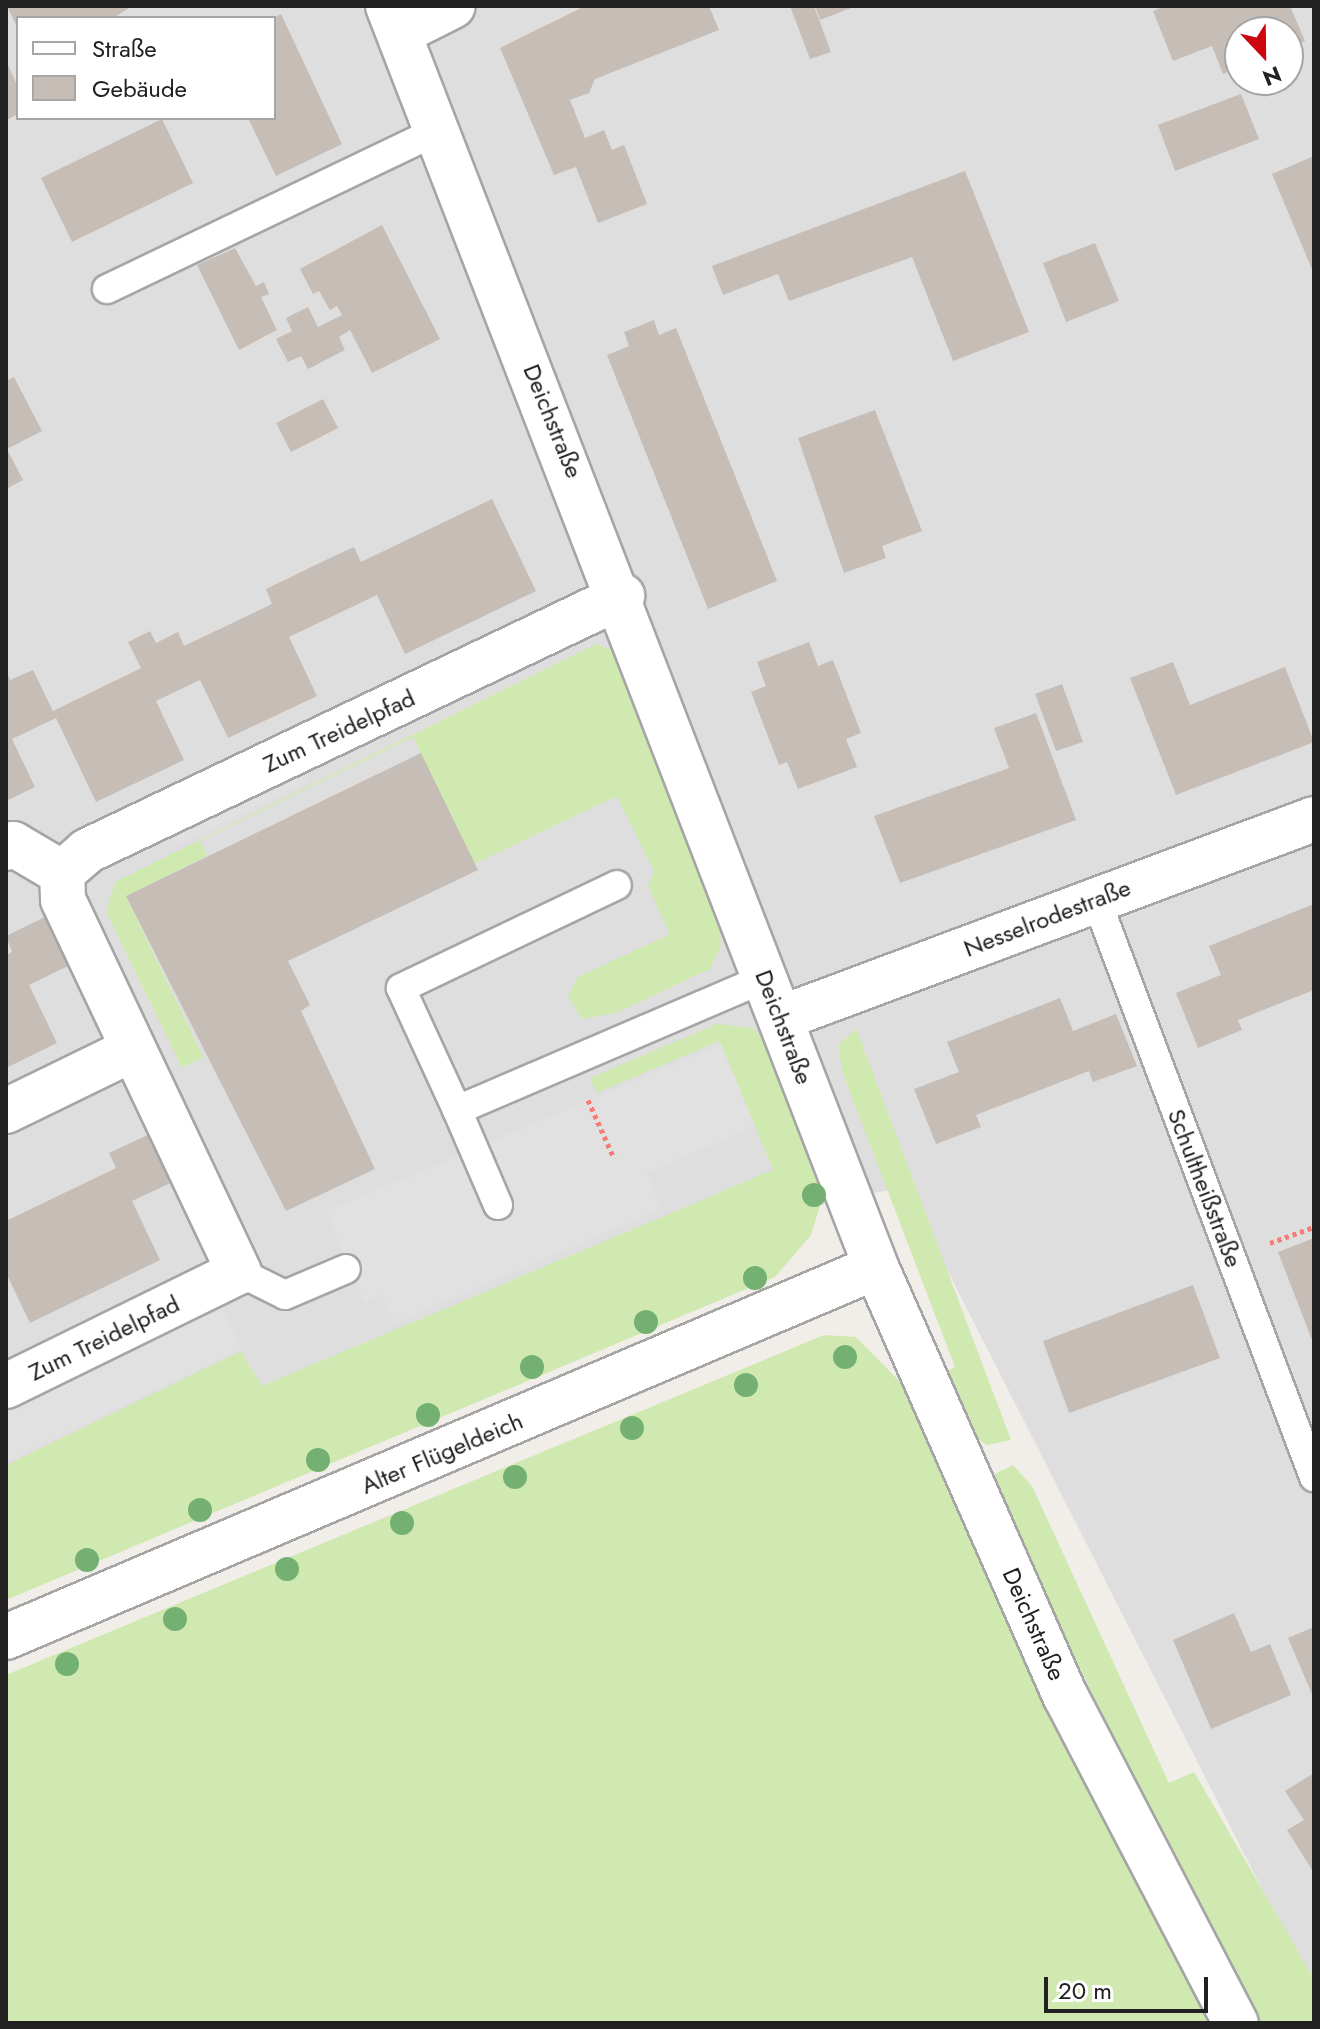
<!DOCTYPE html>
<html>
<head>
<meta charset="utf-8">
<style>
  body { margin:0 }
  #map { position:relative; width:1320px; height:2029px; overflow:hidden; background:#f1ede8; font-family:Jost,sans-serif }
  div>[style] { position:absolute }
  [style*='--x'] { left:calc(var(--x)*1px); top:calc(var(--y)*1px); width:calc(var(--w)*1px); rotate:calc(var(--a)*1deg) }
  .residential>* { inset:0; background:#dfdede }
  .grass>* { inset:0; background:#cfe9b0 }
  .parking>* { inset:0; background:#e1e1e1 }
  .building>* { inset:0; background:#c6bdb7 }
  .path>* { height:5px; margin-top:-2.5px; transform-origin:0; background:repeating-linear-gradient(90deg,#f77a73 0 4px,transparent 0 8px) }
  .roads { filter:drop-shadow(2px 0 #a5a5a5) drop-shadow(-2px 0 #a5a5a5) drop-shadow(0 2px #a5a5a5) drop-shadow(0 -2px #a5a5a5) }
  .lane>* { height:28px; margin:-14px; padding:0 14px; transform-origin:14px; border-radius:14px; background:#fff }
  .street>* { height:44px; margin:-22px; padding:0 22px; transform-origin:22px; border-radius:22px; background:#fff }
  .trees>* { width:24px; height:24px; margin:-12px; border-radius:50%; background:#75b073 }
  span { translate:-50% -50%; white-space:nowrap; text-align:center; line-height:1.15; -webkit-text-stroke:6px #fff; paint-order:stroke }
  .street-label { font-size:24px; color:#212121 }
  .frame { position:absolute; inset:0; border:8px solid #212121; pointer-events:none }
  .legend { position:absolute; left:16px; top:16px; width:260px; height:104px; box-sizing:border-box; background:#fff; border:2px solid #a6a6a6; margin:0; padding:10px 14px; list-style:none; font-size:24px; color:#212121 }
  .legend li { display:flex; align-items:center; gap:16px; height:40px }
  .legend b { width:40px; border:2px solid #a6a6a6 }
  .north { position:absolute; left:1224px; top:16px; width:80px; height:80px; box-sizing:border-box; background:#fff; border:2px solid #a6a6a6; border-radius:50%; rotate:158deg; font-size:22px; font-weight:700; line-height:32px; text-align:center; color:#212121 }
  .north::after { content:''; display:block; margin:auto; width:28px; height:36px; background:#cc050f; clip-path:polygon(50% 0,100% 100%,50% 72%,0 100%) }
  .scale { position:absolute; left:1044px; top:1977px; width:164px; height:36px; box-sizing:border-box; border:4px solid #212121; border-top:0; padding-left:10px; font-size:24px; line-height:28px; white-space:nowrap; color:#212121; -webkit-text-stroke:6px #fff; paint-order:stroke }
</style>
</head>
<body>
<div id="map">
  <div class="residential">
    <div style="clip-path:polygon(evenodd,6px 6px,1314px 6px,1314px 1991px,938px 1252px,912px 1185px,778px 1214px,6px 1523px,6px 6px,18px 18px,274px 18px,274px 118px,18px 118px,18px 18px,6px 6px,1240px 32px,1288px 32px,1288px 80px,1240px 80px,1240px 32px)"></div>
  </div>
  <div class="grass">
    <div style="clip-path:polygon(596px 644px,619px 653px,719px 919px,721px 945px,710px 969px,616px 1013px,582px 1019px,568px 996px,578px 977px,670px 934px,648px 887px,654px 871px,617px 796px,474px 864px,413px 737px,200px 841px,207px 856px,126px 896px,203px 1057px,182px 1068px,106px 912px,115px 882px)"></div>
    <div style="clip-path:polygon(717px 1024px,753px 1028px,764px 1039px,824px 1192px,811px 1235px,775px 1277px,6px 1600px,6px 1465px,241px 1351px,262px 1386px,773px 1170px,719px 1041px,597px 1093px,590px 1078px)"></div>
    <div style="clip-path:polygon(856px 1028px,1011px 1440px,987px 1445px,973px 1436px,948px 1371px,955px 1367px,843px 1074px,838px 1046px)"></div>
    <div style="clip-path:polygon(824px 1335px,856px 1337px,913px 1395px,1217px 2023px,6px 2023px,6px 1675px)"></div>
    <div style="clip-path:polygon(1013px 1465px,1032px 1486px,1169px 1783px,1194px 1772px,1314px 1979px,1314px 2023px,1260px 2023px,1156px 1831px,996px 1487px,995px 1474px)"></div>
  </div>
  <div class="parking">
    <div style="clip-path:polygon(301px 768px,308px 782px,175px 845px,168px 832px)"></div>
    <div style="clip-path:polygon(721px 1044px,755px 1126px,647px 1173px,661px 1209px,394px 1323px,382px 1295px,364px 1302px,327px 1211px)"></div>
    <div style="clip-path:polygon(222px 1308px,242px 1349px,6px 1463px,6px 1413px)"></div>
  </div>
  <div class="building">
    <div style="clip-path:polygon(7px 6px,132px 6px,113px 18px,18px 18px,18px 29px)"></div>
    <div style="clip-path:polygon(585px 6px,709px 6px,719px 30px,595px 79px,589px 93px,570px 100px,585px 138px,604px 130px,612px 150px,624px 145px,647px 204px,598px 223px,576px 167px,554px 175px,500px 48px)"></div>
    <div style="clip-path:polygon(790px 6px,814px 6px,831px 52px,810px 59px)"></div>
    <div style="clip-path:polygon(815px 6px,856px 6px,820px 20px)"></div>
    <div style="clip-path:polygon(1165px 6px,1290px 6px,1305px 41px,1288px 47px,1288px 32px,1240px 32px,1240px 67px,1223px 74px,1212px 46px,1173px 61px,1153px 11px)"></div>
    <div style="clip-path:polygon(281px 14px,342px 144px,276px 176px,248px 118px,274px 118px,274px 18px)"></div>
    <div style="clip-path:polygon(6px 61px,18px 87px,18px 114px,6px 120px)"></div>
    <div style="clip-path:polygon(1241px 94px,1259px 139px,1175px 171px,1158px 125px)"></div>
    <div style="clip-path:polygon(162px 119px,193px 183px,72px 242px,41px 178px)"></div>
    <div style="clip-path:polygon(1314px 156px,1314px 274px,1272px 174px)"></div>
    <div style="clip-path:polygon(965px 171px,1029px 332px,953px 361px,912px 257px,789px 301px,778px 274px,723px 295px,712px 266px)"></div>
    <div style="clip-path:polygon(382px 225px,440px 339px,372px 373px,350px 330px,339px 337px,345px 350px,308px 369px,301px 356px,288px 362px,276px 339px,292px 331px,286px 318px,308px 307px,318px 327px,342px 315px,337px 306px,330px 310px,319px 291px,313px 294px,300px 269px)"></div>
    <div style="clip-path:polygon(1095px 243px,1119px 301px,1066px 322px,1043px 263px)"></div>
    <div style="clip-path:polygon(235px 248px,256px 286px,264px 282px,269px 294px,261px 297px,277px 330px,239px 350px,197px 265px)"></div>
    <div style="clip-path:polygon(654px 320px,659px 335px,676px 328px,777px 581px,708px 609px,607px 355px,629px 346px,624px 332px)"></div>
    <div style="clip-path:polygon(14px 377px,42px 431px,7px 449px,23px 480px,6px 489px,6px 381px)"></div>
    <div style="clip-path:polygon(323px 399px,338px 428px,291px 452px,276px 423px)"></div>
    <div style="clip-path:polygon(875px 410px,922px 531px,882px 546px,886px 558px,844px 573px,798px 438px)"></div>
    <div style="clip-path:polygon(492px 499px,536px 591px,405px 654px,377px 595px,289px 637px,317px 696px,228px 738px,200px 680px,156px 701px,184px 760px,96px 802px,56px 718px,12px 739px,35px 787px,6px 801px,6px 671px,10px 680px,33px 670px,53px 711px,141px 668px,128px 642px,150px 631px,156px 643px,178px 632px,184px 646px,272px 604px,266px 589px,332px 557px,354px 547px,361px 562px)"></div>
    <div style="clip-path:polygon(809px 642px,818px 666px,833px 660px,861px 733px,846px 739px,857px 767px,798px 789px,787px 762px,779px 765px,751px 692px,766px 686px,757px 662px)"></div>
    <div style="clip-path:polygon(1173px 662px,1190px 705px,1285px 667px,1314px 742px,1176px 795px,1130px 678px)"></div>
    <div style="clip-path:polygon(1062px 684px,1083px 742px,1056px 751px,1035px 694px)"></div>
    <div style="clip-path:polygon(1036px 713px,1076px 820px,900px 883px,874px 816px,1009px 768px,994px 728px)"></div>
    <div style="clip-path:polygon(421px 753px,478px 870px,288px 961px,310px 1005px,301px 1011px,375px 1169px,286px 1211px,126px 896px)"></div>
    <div style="clip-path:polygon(1314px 904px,1314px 990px,1238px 1020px,1242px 1030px,1198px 1048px,1176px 993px,1221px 975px,1209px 946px)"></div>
    <div style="clip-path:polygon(49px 915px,72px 964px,29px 985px,57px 1043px,6px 1068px,6px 955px,12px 952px,6px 936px)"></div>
    <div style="clip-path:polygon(1060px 998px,1073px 1031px,1116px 1014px,1137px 1066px,1093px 1082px,1089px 1071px,976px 1115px,981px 1127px,936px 1144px,914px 1089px,959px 1072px,947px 1042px)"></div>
    <div style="clip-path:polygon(154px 1132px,177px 1180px,132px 1201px,160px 1260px,30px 1323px,6px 1273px,6px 1221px,116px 1168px,109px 1153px)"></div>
    <div style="clip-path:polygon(1314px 1238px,1314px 1345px,1278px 1252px)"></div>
    <div style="clip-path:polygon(1193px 1285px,1220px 1358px,1069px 1413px,1043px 1341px)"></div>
    <div style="clip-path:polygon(1234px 1613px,1251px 1652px,1270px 1644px,1291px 1695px,1211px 1729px,1173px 1640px)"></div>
    <div style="clip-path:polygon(1314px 1627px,1314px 1699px,1288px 1638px)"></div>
    <div style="clip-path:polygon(1314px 1773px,1314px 1873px,1287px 1830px,1304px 1820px,1285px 1791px)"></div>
  </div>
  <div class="path">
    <div style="--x:588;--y:1100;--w:64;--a:65.9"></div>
    <div style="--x:1270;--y:1243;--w:47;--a:-20"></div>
  </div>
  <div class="roads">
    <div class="lane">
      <div style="--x:107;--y:289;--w:366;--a:-25.6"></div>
      <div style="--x:1096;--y:899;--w:618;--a:69.34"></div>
      <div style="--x:457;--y:1110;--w:134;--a:-114.7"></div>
      <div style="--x:401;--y:988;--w:239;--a:-25.5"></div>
      <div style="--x:498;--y:1205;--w:103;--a:-113.3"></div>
      <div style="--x:457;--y:1110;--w:335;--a:-23.2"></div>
      <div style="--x:239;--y:1272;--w:51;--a:26.6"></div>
      <div style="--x:285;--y:1295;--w:66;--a:-23.1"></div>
    </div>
    <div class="street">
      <div style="--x:388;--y:6;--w:1352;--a:68.84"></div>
      <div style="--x:876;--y:1267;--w:470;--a:66.2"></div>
      <div style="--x:1066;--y:1697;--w:368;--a:62.5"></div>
      <div style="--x:399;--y:33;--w:60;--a:-26.6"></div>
      <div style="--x:6;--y:848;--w:8;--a:-30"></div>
      <div style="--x:13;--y:844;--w:57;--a:30.6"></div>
      <div style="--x:781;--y:1018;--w:569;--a:-20.47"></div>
      <div style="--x:6;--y:1111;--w:141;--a:-26"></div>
      <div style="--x:6;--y:1386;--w:259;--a:-26.1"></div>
      <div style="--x:239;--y:1272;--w:412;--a:-115.3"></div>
      <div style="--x:63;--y:899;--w:26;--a:-92"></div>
      <div style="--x:62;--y:873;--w:33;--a:-41"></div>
      <div style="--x:87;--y:851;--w:593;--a:-25.48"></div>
      <div style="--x:6;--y:1637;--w:945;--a:-23.04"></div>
    </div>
  </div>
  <div class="trees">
    <div style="left:814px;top:1195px"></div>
    <div style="left:755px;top:1278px"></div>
    <div style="left:646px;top:1322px"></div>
    <div style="left:845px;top:1357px"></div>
    <div style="left:532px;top:1367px"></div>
    <div style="left:746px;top:1385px"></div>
    <div style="left:428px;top:1415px"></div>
    <div style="left:632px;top:1428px"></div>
    <div style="left:318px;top:1460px"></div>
    <div style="left:515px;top:1477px"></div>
    <div style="left:200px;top:1510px"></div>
    <div style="left:402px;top:1523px"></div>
    <div style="left:87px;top:1560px"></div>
    <div style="left:287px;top:1569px"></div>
    <div style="left:175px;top:1619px"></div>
    <div style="left:67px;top:1664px"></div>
  </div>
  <div class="street-label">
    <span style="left:553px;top:421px;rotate:68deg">Deichstraße</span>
    <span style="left:339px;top:731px;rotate:-25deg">Zum Treidelpfad</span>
    <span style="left:1047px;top:918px;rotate:-21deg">Nesselrodestraße</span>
    <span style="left:784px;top:1027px;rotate:69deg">Deichstraße</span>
    <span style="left:1205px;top:1188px;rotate:69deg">Schultheißstraße</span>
    <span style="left:104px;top:1338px;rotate:-26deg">Zum Treidelpfad</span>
    <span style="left:442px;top:1453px;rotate:-23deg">Alter Flügeldeich</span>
    <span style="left:1034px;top:1624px;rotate:66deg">Deichstraße</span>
  </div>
  <div class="frame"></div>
  <ul class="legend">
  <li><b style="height:10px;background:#fff"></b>Straße</li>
  <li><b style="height:22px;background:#c6bdb7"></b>Gebäude</li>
  </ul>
  <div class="north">N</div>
  <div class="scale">20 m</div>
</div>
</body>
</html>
